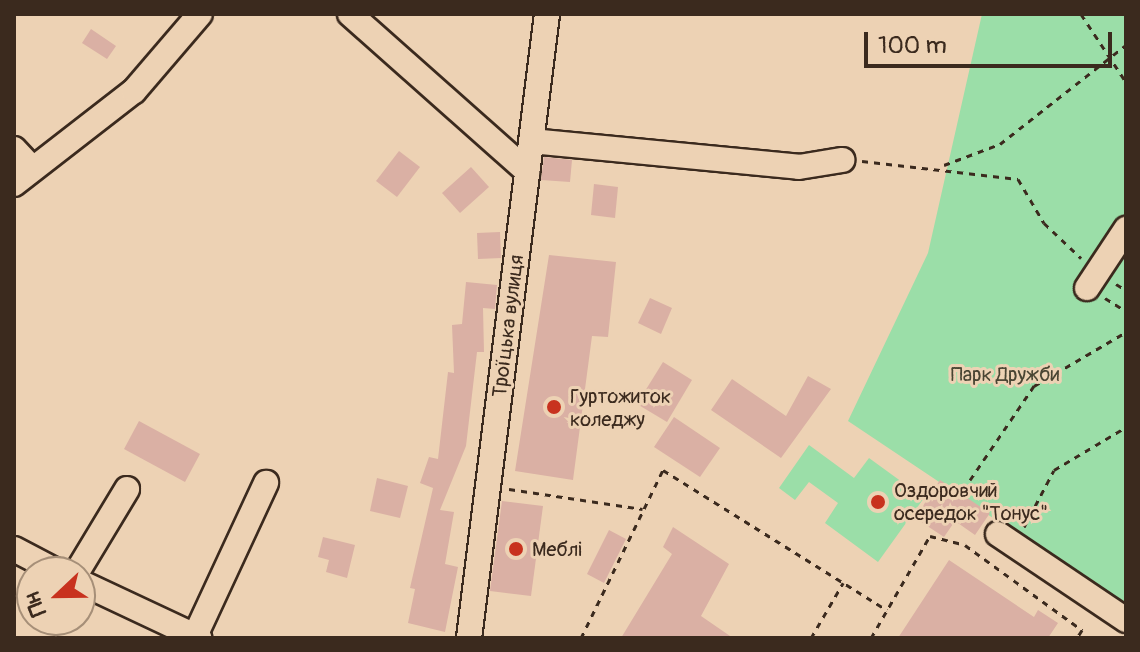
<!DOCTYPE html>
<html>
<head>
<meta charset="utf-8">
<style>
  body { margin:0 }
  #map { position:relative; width:1140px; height:652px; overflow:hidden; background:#edd2b4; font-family:Pangolin,sans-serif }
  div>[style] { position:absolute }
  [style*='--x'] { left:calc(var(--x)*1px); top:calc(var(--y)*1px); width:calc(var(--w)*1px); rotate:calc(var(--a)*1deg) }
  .green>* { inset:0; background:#9bdea8 }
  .building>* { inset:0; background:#dab0a4 }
  .path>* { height:3px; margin-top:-1.5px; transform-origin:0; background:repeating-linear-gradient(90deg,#3b2a1e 0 6px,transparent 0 12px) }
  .roads { filter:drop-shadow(2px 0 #3b2a1e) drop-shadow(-2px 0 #3b2a1e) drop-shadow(0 2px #3b2a1e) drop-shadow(0 -2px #3b2a1e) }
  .minor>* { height:24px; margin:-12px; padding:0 12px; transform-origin:12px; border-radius:12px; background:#edd2b4 }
  .dots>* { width:22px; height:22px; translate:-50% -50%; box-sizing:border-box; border:4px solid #edd2b4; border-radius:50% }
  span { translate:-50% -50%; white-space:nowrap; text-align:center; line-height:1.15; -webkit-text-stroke:6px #edd2b4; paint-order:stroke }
  .street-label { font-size:20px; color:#3b2a1e }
  .park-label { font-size:20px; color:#494533 }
  .poi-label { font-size:20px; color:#3b2a1e }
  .left { translate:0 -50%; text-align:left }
  .frame { position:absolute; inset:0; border:16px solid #3b2a1e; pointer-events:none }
  .north { position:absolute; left:16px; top:556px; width:80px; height:80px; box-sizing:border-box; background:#edd2b4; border:2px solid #a68f78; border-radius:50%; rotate:248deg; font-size:22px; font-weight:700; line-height:32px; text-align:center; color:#3b2a1e }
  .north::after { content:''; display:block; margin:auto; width:28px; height:36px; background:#c8321e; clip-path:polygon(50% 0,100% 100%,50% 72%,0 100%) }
  .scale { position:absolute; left:864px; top:32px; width:248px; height:36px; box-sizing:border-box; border:4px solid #3b2a1e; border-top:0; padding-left:10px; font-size:24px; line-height:28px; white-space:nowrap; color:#3b2a1e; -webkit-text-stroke:6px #edd2b4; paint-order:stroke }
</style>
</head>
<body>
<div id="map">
  <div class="green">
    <div style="clip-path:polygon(982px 14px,1126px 14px,1126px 607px,848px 421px,928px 253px)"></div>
    <div style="clip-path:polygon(809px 445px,854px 478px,869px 458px,924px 498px,878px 562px,825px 523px,838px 503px,809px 482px,795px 500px,779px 488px)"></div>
  </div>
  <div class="building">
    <div style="clip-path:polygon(91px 29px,116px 46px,107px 59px,82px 43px)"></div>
    <div style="clip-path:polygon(399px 151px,420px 167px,397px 197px,376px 181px)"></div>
    <div style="clip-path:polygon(544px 157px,572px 160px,570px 182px,541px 180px)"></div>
    <div style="clip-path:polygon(471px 167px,489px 187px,460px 213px,442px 193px)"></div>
    <div style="clip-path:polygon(594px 184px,618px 187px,615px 218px,591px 215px)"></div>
    <div style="clip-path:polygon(500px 232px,501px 258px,478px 259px,477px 233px)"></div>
    <div style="clip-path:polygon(549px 255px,616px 262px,608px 337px,592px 336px,573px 480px,515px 471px)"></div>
    <div style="clip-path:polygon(466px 282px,497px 285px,495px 309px,483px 308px,484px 352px,477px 352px,466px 446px,440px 510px,454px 512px,445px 564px,458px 567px,445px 632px,408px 623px,415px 589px,410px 588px,433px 488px,420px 483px,429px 457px,438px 459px,448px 372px,454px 373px,452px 325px,462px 324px)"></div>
    <div style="clip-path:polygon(650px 298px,672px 308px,661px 334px,638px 323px)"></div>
    <div style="clip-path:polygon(663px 362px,692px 380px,667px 422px,637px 404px)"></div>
    <div style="clip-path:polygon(808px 376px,831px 389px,781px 458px,711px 410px,732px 379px,786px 416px)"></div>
    <div style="clip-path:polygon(674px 417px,720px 448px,700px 477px,654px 447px)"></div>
    <div style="clip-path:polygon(139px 421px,200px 454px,185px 482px,124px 449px)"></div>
    <div style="clip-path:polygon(377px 478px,408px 486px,400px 518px,370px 511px)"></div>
    <div style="clip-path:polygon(940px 480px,990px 513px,975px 535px,955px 521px,944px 537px,915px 518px)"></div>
    <div style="clip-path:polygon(502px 501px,543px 506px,531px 596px,490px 591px)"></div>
    <div style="clip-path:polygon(673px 527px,729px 564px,701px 616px,733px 638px,621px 638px,672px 554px,663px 547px)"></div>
    <div style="clip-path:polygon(609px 530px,626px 539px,604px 583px,587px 574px)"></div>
    <div style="clip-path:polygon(323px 537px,355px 545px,347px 578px,326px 572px,329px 560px,318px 557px)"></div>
    <div style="clip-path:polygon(949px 560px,1034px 617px,1038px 610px,1058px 623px,1048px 638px,898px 638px)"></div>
  </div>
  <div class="path">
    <div style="--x:1081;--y:14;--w:82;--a:56.5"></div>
    <div style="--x:862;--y:161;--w:157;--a:6.6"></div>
    <div style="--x:1018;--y:179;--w:51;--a:59.4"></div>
    <div style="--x:1044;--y:223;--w:51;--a:43.4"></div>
    <div style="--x:944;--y:165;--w:60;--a:-20.6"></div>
    <div style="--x:1000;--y:144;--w:160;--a:-38.2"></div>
    <div style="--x:1116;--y:284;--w:12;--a:31"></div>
    <div style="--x:1105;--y:298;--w:25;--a:32"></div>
    <div style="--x:970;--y:480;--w:114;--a:-55.8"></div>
    <div style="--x:1034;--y:386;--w:107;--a:-30.4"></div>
    <div style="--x:509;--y:489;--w:135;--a:8.5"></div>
    <div style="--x:1024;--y:527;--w:64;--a:-62.2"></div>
    <div style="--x:1054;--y:470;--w:84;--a:-30.8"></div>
    <div style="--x:581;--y:638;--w:187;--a:-64"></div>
    <div style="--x:663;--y:470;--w:264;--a:32"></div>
    <div style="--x:811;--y:638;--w:64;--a:-59.8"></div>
    <div style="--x:871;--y:638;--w:118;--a:-60"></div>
    <div style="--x:930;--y:536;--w:36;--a:14"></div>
    <div style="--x:965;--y:545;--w:145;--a:36"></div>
    <div style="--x:1082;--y:630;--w:9;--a:122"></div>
  </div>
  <div class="roads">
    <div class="minor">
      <div style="--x:350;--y:14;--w:237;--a:41.6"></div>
      <div style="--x:531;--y:141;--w:269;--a:5.5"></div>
      <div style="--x:799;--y:167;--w:44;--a:-9.2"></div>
      <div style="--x:14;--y:149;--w:26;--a:47"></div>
      <div style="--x:14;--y:184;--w:152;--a:-37.8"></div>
      <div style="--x:134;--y:91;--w:101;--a:-49.4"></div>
      <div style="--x:1087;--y:288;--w:71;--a:-56.5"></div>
      <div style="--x:998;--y:534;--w:154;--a:33.9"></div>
      <div style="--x:14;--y:549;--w:50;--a:27.6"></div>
      <div style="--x:77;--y:572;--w:97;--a:-58.9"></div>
      <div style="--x:80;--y:582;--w:132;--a:25.2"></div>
      <div style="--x:195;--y:636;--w:169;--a:-65.1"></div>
      <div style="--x:469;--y:638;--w:629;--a:-82.87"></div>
    </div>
  </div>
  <div class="dots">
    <div style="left:554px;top:407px;background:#c8321e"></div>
    <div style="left:878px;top:502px;background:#c8321e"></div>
    <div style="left:516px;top:549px;background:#c8321e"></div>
  </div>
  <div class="street-label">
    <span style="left:508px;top:326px;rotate:-83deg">Троїцька вулиця</span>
  </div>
  <div class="park-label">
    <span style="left:1005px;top:374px">Парк Дружби</span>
  </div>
  <div class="poi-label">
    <span class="left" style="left:570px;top:408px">Гуртожиток<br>коледжу</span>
    <span class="left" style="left:894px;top:502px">Оздоровчий<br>осередок "Тонус"</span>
    <span class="left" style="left:532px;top:549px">Меблі</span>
  </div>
  <div class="frame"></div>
  <div class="north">Пн</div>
  <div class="scale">100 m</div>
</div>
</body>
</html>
